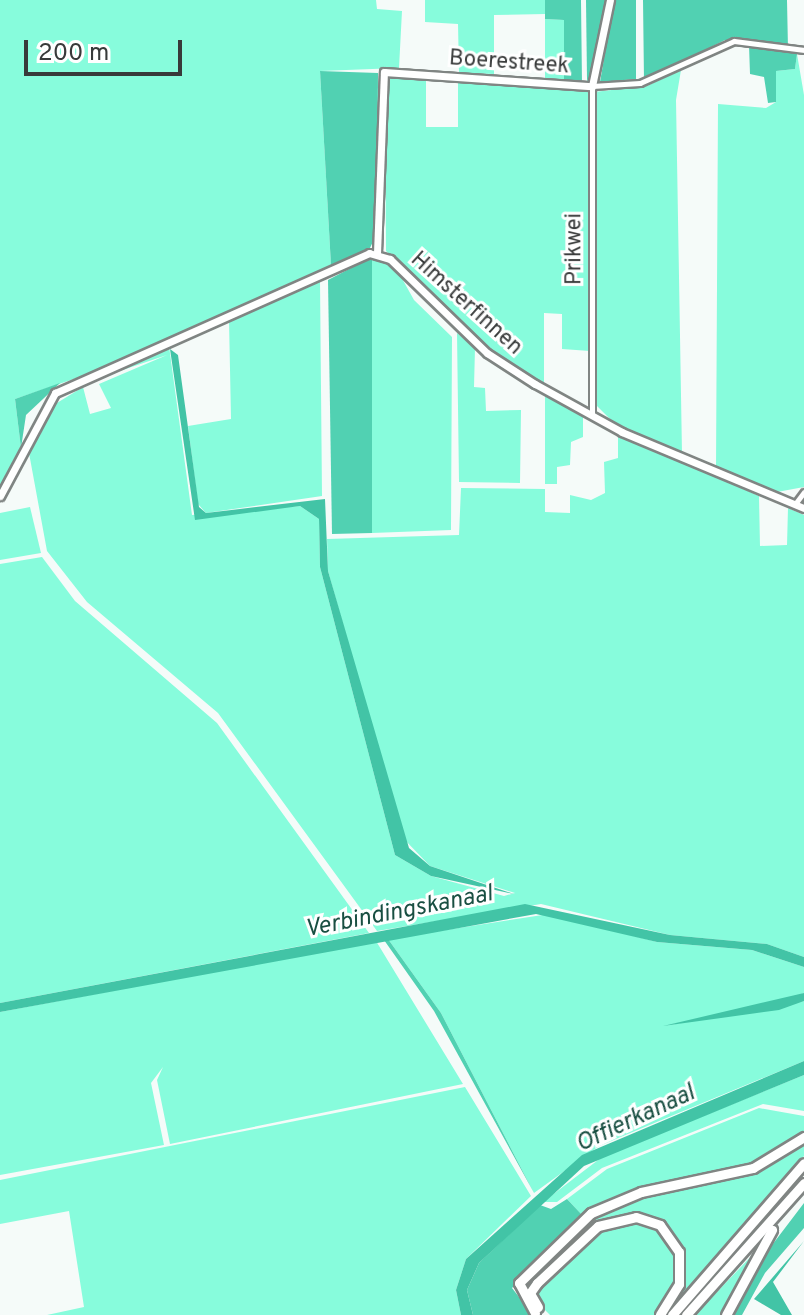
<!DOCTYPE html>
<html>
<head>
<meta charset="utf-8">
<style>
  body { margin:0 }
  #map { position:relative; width:804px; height:1315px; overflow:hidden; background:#f5fbf9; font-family:Overpass,sans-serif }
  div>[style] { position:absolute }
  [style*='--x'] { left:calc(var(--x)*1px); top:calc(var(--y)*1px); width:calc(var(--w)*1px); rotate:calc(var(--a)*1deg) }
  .green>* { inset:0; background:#87fcdc }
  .forest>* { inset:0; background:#51d1b2 }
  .water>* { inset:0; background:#42c4a6 }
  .roads { filter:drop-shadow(2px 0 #808583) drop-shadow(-2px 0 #808583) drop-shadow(0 2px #808583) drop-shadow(0 -2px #808583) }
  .street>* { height:5px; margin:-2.5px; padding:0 2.5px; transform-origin:2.5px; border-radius:2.5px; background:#fff }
  .secondary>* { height:7px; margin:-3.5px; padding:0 3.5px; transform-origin:3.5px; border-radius:3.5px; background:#fff }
  .highway>* { height:9px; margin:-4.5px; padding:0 4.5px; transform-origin:4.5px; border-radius:4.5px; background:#fff }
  span { translate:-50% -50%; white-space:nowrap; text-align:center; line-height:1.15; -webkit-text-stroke:6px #fff; paint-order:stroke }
  .street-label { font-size:22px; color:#383a3a }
  .water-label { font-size:24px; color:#194f42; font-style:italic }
  .scale { position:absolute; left:24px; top:40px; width:158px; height:36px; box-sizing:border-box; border:4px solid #383a3a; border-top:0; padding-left:10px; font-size:24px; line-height:28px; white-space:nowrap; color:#383a3a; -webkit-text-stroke:6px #fff; paint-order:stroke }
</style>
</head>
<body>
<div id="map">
  <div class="green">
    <div style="clip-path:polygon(0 0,376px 0,377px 9px,402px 11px,399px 68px,320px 71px,331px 265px,106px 368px,15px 399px,21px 448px,0 491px)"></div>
    <div style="clip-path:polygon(425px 0,545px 0,545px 14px,494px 15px,494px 74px,459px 73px,458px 24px,425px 22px)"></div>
    <div style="clip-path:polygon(545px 19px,564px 20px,564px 82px,545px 80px)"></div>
    <div style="clip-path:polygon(797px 54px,804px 95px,804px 487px,777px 492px,716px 467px,718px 104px,766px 108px,776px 102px,776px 71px,795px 69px)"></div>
    <div style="clip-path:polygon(681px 70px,676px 100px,682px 453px,617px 426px,597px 406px,594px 92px,647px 86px)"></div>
    <div style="clip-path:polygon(396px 74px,426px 79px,426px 127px,458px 127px,458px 81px,588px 92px,590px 351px,562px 349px,562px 314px,544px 313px,544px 385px,484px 346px,386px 251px,385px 82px)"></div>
    <div style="clip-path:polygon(372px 257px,395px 266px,414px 300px,452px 337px,451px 530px,372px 533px)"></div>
    <div style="clip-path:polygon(320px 280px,322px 496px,206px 513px,198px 504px,188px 426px,231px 419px,229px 320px)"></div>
    <div style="clip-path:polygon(457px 333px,475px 348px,474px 387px,485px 388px,486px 411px,521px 410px,520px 483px,459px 482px)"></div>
    <div style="clip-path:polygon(169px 346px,192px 515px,300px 506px,319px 519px,320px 567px,395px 855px,431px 876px,504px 896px,515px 893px,430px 866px,403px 838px,328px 571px,327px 539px,459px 535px,461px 488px,545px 489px,545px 512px,570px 513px,570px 495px,591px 500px,605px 493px,604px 462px,618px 458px,618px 434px,759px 496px,760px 546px,787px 545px,788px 508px,804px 515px,804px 957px,767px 944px,670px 935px,541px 904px,377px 931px,218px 713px,87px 602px,47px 551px,29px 453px,52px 406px,83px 387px,90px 414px,111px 408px,99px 384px,167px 355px,87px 382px)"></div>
    <div style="clip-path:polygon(545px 393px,583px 414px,583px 437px,571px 442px,570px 465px,557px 467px,557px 484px,545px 484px)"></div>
    <div style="clip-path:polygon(30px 507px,41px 553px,0 560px,0 513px)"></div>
    <div style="clip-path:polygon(42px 557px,75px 601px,217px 723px,369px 933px,0 1003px,0 564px)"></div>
    <div style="clip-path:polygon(549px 914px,657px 942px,752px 950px,804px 967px,804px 993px,787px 1001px,664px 1026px,804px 1001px,804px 1061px,599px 1146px,534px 1193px,441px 1013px,388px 939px)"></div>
    <div style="clip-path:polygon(376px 941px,463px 1084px,170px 1144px,157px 1080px,163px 1067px,151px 1083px,164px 1145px,0 1175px,0 1012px)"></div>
    <div style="clip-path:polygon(804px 1075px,804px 1111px,763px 1104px,602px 1168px,557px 1202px,543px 1202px,602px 1157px)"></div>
    <div style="clip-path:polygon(465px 1087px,531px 1196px,466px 1259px,456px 1290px,461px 1315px,47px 1315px,84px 1307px,69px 1211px,0 1224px,0 1180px)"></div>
    <div style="clip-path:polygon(759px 1108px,804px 1116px,804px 1133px,754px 1166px,628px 1191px,583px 1216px,567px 1199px,607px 1169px)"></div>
    <div style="clip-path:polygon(804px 1140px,804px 1156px,788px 1178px,666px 1314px,684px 1281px,681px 1251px,666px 1227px,629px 1215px,603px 1222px,528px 1294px,522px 1285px,596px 1214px,629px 1198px,738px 1177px)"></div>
    <div style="clip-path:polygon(627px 1221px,662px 1233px,675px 1256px,678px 1277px,657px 1315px,550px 1315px,537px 1302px,538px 1289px,602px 1230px)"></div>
    <div style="clip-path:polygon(759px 1248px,725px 1315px,695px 1315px)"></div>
  </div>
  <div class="forest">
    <div style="clip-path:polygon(545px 0,581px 0,582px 84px,564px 82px,564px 20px,545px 19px)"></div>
    <div style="clip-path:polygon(586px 0,606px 0,588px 84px,587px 79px)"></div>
    <div style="clip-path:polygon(614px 0,636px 0,636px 79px,600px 82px)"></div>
    <div style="clip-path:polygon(643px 0,787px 0,788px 49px,725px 40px,644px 81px)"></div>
    <div style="clip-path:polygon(749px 45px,797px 54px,795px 69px,776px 71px,776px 102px,768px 103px,764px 77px,750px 74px)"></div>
    <div style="clip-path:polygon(320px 71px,378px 73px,377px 233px,370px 248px,331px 265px)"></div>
    <div style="clip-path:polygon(372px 257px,372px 533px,332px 534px,328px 280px)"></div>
    <div style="clip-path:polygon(60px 383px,26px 415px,21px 448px,15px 399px)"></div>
    <div style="clip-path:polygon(388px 939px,441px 1013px,534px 1193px,434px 1011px,384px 940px)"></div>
    <div style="clip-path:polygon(567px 1199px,583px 1216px,512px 1288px,533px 1315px,473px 1315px,467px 1290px,479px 1263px,540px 1205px,551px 1209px)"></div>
    <div style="clip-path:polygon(804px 1203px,804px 1228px,765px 1273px,742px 1315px,731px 1315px,753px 1270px)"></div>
  </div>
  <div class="water">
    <div style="clip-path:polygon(170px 349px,178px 355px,199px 507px,206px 513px,325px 499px,328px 571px,409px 848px,430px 866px,514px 894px,431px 876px,395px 855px,320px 567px,319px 519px,300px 506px,195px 520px)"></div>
    <div style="clip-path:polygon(525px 904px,670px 935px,767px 944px,804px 957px,804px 967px,752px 950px,657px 942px,536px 914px,0 1012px,0 1003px)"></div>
    <div style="clip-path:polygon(804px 993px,804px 1001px,779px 1010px,663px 1026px)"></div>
    <div style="clip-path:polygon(804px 1061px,804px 1075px,584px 1166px,479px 1263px,467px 1290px,473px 1315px,461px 1315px,456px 1290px,466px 1259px,582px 1155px)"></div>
    <div style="clip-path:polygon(804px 1241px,773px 1282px,792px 1315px,781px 1315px,754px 1299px)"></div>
  </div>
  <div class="roads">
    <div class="street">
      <div style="--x:592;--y:413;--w:327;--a:-90"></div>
      <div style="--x:592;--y:86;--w:48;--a:-3.6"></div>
      <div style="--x:640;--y:83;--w:103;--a:-24.1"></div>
      <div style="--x:734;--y:41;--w:71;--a:7.3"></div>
      <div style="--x:795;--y:504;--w:15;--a:-53"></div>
    </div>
    <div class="secondary">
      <div style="--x:377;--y:253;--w:181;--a:-87.8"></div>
      <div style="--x:384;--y:72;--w:208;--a:3.9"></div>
      <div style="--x:592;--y:86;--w:88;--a:-78.2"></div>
      <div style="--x:0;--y:496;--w:117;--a:-61.9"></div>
      <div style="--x:55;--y:393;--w:344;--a:-24"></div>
      <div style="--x:369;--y:253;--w:22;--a:16"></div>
      <div style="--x:390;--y:259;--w:135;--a:44.1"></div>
      <div style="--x:487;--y:353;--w:57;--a:32.9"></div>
      <div style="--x:535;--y:384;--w:99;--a:28.9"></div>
      <div style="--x:622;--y:432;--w:197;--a:22.7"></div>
    </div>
    <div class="highway">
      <div style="--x:538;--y:1307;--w:16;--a:-120"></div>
      <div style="--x:530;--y:1293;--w:12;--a:-55"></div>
      <div style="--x:537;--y:1283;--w:83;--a:-43.1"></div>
      <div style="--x:598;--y:1226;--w:39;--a:-13"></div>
      <div style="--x:636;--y:1217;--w:25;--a:18"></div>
      <div style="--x:660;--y:1225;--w:33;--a:55"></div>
      <div style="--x:679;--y:1252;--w:32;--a:90"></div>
      <div style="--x:679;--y:1284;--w:36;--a:122"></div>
      <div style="--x:535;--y:1313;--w:34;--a:-118"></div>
      <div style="--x:519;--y:1283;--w:100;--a:-44.2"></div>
      <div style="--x:591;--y:1213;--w:54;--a:-22.8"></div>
      <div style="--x:641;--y:1192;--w:115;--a:-12.1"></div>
      <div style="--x:753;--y:1168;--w:60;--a:-31.3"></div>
      <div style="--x:672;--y:1315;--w:201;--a:-49"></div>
      <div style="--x:686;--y:1315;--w:177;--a:-48.2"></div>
      <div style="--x:726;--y:1315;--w:97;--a:-61.6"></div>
    </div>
  </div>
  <div class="street-label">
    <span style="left:509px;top:63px;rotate:4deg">Boerestreek</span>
    <span style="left:575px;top:249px;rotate:-90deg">Prikwei</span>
    <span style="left:466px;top:304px;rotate:42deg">Himsterfinnen</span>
  </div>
  <div class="water-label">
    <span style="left:399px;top:913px;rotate:-11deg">Verbindingskanaal</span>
    <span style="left:636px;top:1120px;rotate:-25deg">Offierkanaal</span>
  </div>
  <div class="scale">200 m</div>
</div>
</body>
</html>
